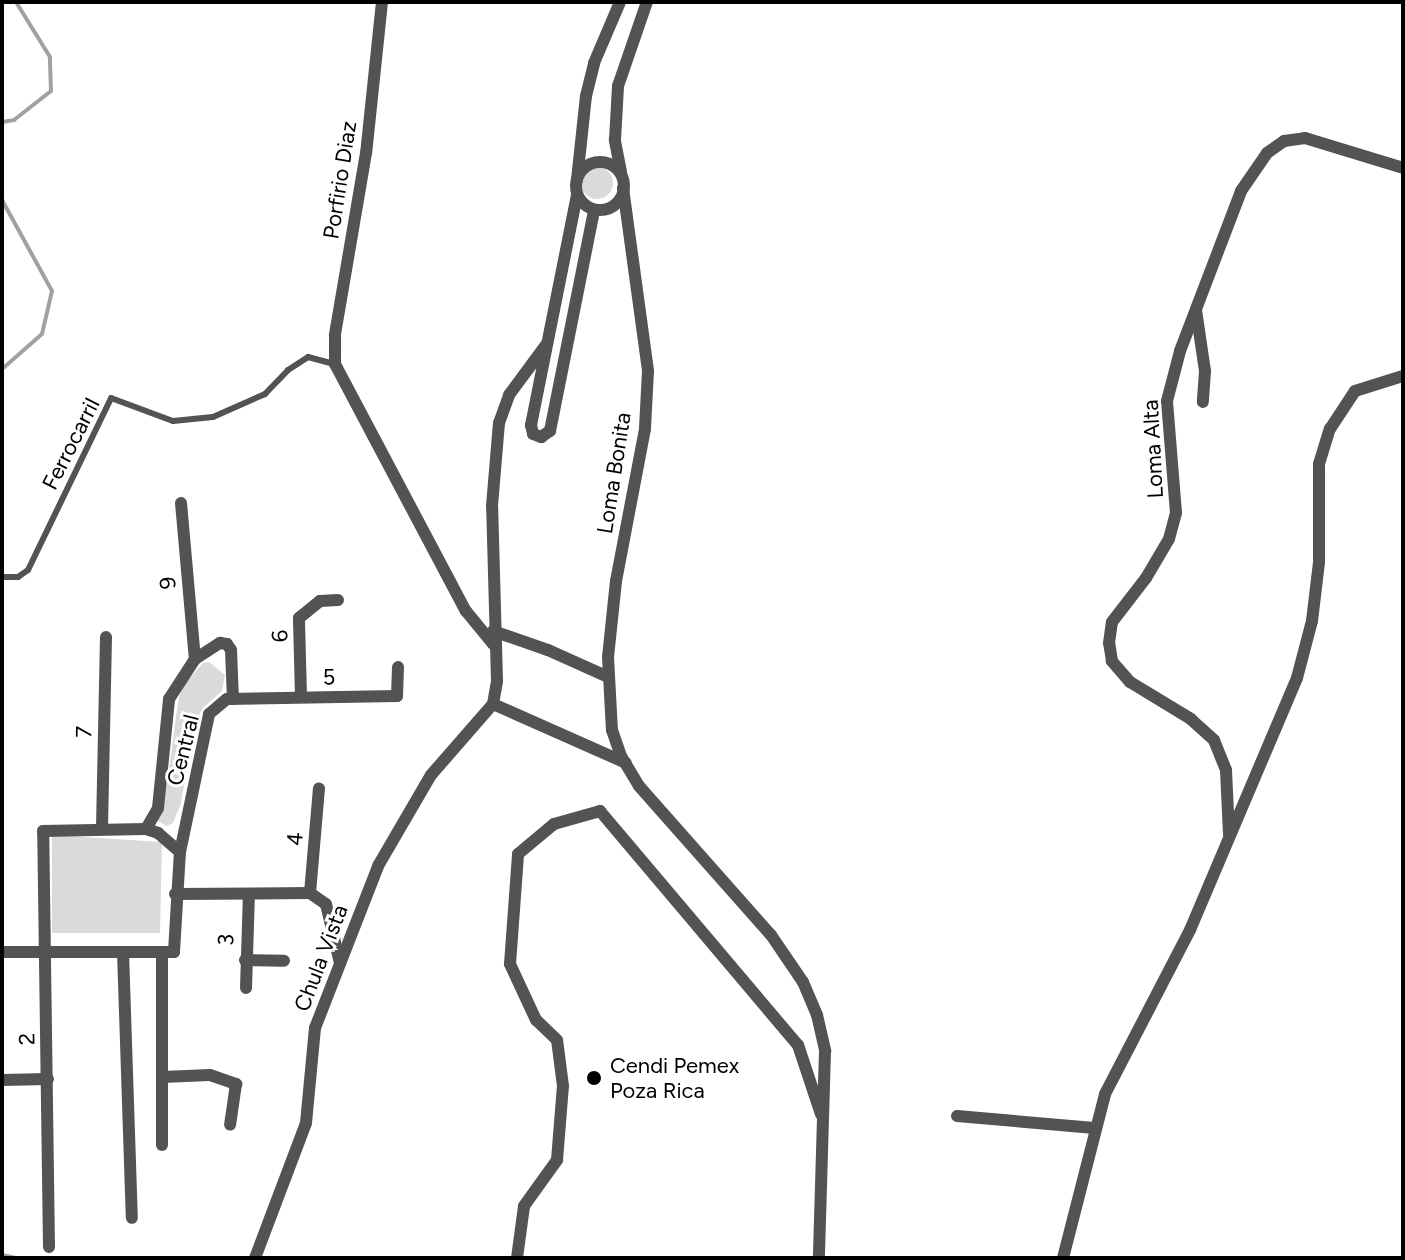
<!DOCTYPE html>
<html>
<head>
<meta charset="utf-8">
<style>
  body { margin:0 }
  #map { position:relative; width:1405px; height:1260px; overflow:hidden; background:#fff; font-family:Figtree,sans-serif }
  div>[style] { position:absolute }
  [style*='--x'] { left:calc(var(--x)*1px); top:calc(var(--y)*1px); width:calc(var(--w)*1px); rotate:calc(var(--a)*1deg) }
  .green>* { inset:0; background:#dadada }
  .round { border-radius:50% }
  .stream>* { height:4px; margin:-2px; padding:0 2px; transform-origin:2px; border-radius:2px; background:#a1a1a1 }
  .lane>* { height:6px; margin:-3px; padding:0 3px; transform-origin:3px; border-radius:3px; background:#535353 }
  .street>* { height:12px; margin:-6px; padding:0 6px; transform-origin:6px; border-radius:6px; background:#535353 }
  .street>.ring { margin:-6px; padding:0; box-sizing:content-box; background:none; border:12px solid #535353; border-radius:50% }
  .dots>* { width:22px; height:22px; translate:-50% -50%; box-sizing:border-box; border:4px solid #fff; border-radius:50% }
  span { translate:-50% -50%; white-space:nowrap; text-align:center; line-height:1.15; -webkit-text-stroke:6px #fff; paint-order:stroke }
  .street-label { font-size:22px; color:#000 }
  .poi-label { font-size:22px; color:#000 }
  .left { translate:0 -50%; text-align:left }
  .frame { position:absolute; inset:0; border:4px solid #000; pointer-events:none }
</style>
</head>
<body>
<div id="map">
  <div class="green">
    <div class="round" style="left:581px;top:167px;width:32px;height:32px"></div>
    <div style="clip-path:polygon(209px 662px,225px 675px,222px 691px,203px 708px,194px 724px,181px 803px,173px 823px,166px 826px,157px 820px,167px 784px,178px 702px,182px 687px,203px 663px)"></div>
    <div style="clip-path:polygon(52px 835px,162px 842px,160px 933px,52px 933px)"></div>
  </div>
  <div class="stream">
    <div style="--x:2;--y:122;--w:12;--a:-9"></div>
    <div style="--x:14;--y:120;--w:47;--a:-38.1"></div>
    <div style="--x:51;--y:91;--w:34;--a:-92"></div>
    <div style="--x:50;--y:57;--w:65;--a:-121.7"></div>
    <div style="--x:2;--y:200;--w:104;--a:61.2"></div>
    <div style="--x:52;--y:291;--w:44;--a:103.1"></div>
    <div style="--x:42;--y:334;--w:53;--a:138.8"></div>
    <div style="--x:2;--y:1255;--w:14;--a:12"></div>
  </div>
  <div class="lane">
    <div style="--x:2;--y:577;--w:16;--a:0"></div>
    <div style="--x:18;--y:577;--w:12;--a:-35"></div>
    <div style="--x:28;--y:570;--w:191;--a:-64.2"></div>
    <div style="--x:111;--y:398;--w:66;--a:20.4"></div>
    <div style="--x:173;--y:421;--w:40;--a:-5.7"></div>
    <div style="--x:213;--y:417;--w:57;--a:-23.9"></div>
    <div style="--x:265;--y:394;--w:33;--a:-46"></div>
    <div style="--x:288;--y:370;--w:24;--a:-33"></div>
    <div style="--x:308;--y:357;--w:28;--a:15"></div>
  </div>
  <div class="street">
    <div style="--x:382;--y:2;--w:152;--a:96"></div>
    <div style="--x:366;--y:153;--w:185;--a:99.7"></div>
    <div style="--x:335;--y:335;--w:29;--a:90"></div>
    <div style="--x:335;--y:364;--w:280;--a:62.1"></div>
    <div style="--x:466;--y:611;--w:43;--a:50.7"></div>
    <div class="ring" style="left:576px;top:162px;width:36px;height:36px"></div>
    <div style="--x:621;--y:172;--w:33;--a:-101"></div>
    <div style="--x:615;--y:140;--w:54;--a:-86.8"></div>
    <div style="--x:618;--y:86;--w:89;--a:-71"></div>
    <div style="--x:577;--y:180;--w:84;--a:-83.9"></div>
    <div style="--x:586;--y:96;--w:34;--a:-76"></div>
    <div style="--x:594;--y:63;--w:66;--a:-66.9"></div>
    <div style="--x:623;--y:188;--w:185;--a:82.2"></div>
    <div style="--x:648;--y:371;--w:58;--a:93"></div>
    <div style="--x:645;--y:429;--w:155;--a:100.8"></div>
    <div style="--x:616;--y:581;--w:76;--a:96"></div>
    <div style="--x:608;--y:657;--w:73;--a:86.9"></div>
    <div style="--x:612;--y:730;--w:28;--a:71"></div>
    <div style="--x:621;--y:756;--w:35;--a:59"></div>
    <div style="--x:639;--y:786;--w:199;--a:48.5"></div>
    <div style="--x:771;--y:935;--w:57;--a:55.8"></div>
    <div style="--x:803;--y:982;--w:36;--a:67"></div>
    <div style="--x:817;--y:1015;--w:37;--a:77"></div>
    <div style="--x:825;--y:1051;--w:207;--a:91.7"></div>
    <div style="--x:577;--y:195;--w:235;--a:101.3"></div>
    <div style="--x:531;--y:425;--w:9;--a:77"></div>
    <div style="--x:533;--y:434;--w:9;--a:21"></div>
    <div style="--x:541;--y:437;--w:11;--a:-34"></div>
    <div style="--x:550;--y:431;--w:225;--a:-78.7"></div>
    <div style="--x:1196;--y:310;--w:62;--a:81.6"></div>
    <div style="--x:1205;--y:371;--w:31;--a:94"></div>
    <div style="--x:181;--y:503;--w:157;--a:84.9"></div>
    <div style="--x:493;--y:631;--w:58;--a:19.1"></div>
    <div style="--x:548;--y:650;--w:66;--a:24.2"></div>
    <div style="--x:301;--y:697;--w:79;--a:-91.5"></div>
    <div style="--x:299;--y:618;--w:27;--a:-39"></div>
    <div style="--x:320;--y:601;--w:18;--a:-3"></div>
    <div style="--x:493;--y:704;--w:145;--a:23.9"></div>
    <div style="--x:102;--y:828;--w:191;--a:-88.8"></div>
    <div style="--x:146;--y:829;--w:24;--a:-60"></div>
    <div style="--x:158;--y:808;--w:110;--a:-84.2"></div>
    <div style="--x:169;--y:699;--w:48;--a:-57"></div>
    <div style="--x:195;--y:659;--w:30;--a:-33"></div>
    <div style="--x:220;--y:643;--w:7;--a:8"></div>
    <div style="--x:227;--y:644;--w:7;--a:56"></div>
    <div style="--x:231;--y:650;--w:49;--a:87.7"></div>
    <div style="--x:1229;--y:834;--w:64;--a:-92.7"></div>
    <div style="--x:1226;--y:770;--w:32;--a:-112"></div>
    <div style="--x:1214;--y:740;--w:31;--a:-138"></div>
    <div style="--x:1191;--y:719;--w:71;--a:-148.8"></div>
    <div style="--x:1130;--y:682;--w:28;--a:-131"></div>
    <div style="--x:1112;--y:661;--w:18;--a:-99"></div>
    <div style="--x:1109;--y:643;--w:21;--a:-82"></div>
    <div style="--x:1112;--y:622;--w:56;--a:-52.3"></div>
    <div style="--x:1146;--y:578;--w:45;--a:-59.5"></div>
    <div style="--x:1169;--y:539;--w:27;--a:-75"></div>
    <div style="--x:1176;--y:513;--w:112;--a:-94.6"></div>
    <div style="--x:1167;--y:401;--w:52;--a:-75.4"></div>
    <div style="--x:1180;--y:351;--w:171;--a:-69.1"></div>
    <div style="--x:1241;--y:191;--w:46;--a:-55.6"></div>
    <div style="--x:1267;--y:153;--w:21;--a:-35"></div>
    <div style="--x:1284;--y:141;--w:21;--a:-8"></div>
    <div style="--x:1305;--y:138;--w:102;--a:17"></div>
    <div style="--x:310;--y:893;--w:105;--a:-85.1"></div>
    <div style="--x:175;--y:894;--w:135;--a:-0.4"></div>
    <div style="--x:310;--y:893;--w:19;--a:35"></div>
    <div style="--x:326;--y:904;--w:61;--a:76.7"></div>
    <div style="--x:2;--y:952;--w:172;--a:0"></div>
    <div style="--x:174;--y:952;--w:100;--a:-86.6"></div>
    <div style="--x:180;--y:852;--w:141;--a:-78.1"></div>
    <div style="--x:209;--y:714;--w:23;--a:-40"></div>
    <div style="--x:227;--y:699;--w:170;--a:-1"></div>
    <div style="--x:397;--y:696;--w:29;--a:-88"></div>
    <div style="--x:123;--y:952;--w:266;--a:88.1"></div>
    <div style="--x:245;--y:960;--w:39;--a:1"></div>
    <div style="--x:246;--y:988;--w:93;--a:-88.2"></div>
    <div style="--x:162;--y:1077;--w:48;--a:-2.4"></div>
    <div style="--x:210;--y:1075;--w:28;--a:19"></div>
    <div style="--x:236;--y:1084;--w:41;--a:98.3"></div>
    <div style="--x:2;--y:1080;--w:46;--a:-1.2"></div>
    <div style="--x:957;--y:1116;--w:138;--a:5"></div>
    <div style="--x:162;--y:1145;--w:192;--a:-90"></div>
    <div style="--x:49;--y:1247;--w:416;--a:-90.8"></div>
    <div style="--x:43;--y:831;--w:103;--a:-1.1"></div>
    <div style="--x:146;--y:829;--w:13;--a:18"></div>
    <div style="--x:158;--y:833;--w:29;--a:41"></div>
    <div style="--x:255;--y:1258;--w:144;--a:-69.3"></div>
    <div style="--x:306;--y:1123;--w:95;--a:-84.6"></div>
    <div style="--x:315;--y:1028;--w:174;--a:-68.7"></div>
    <div style="--x:378;--y:866;--w:105;--a:-59.8"></div>
    <div style="--x:431;--y:775;--w:94;--a:-48.9"></div>
    <div style="--x:493;--y:704;--w:23;--a:-80"></div>
    <div style="--x:497;--y:681;--w:175;--a:-91.6"></div>
    <div style="--x:492;--y:506;--w:83;--a:-85.2"></div>
    <div style="--x:499;--y:423;--w:30;--a:-70"></div>
    <div style="--x:509;--y:395;--w:62;--a:-53.5"></div>
    <div style="--x:517;--y:1258;--w:52;--a:-82.3"></div>
    <div style="--x:524;--y:1206;--w:57;--a:-54.3"></div>
    <div style="--x:557;--y:1160;--w:74;--a:-85.4"></div>
    <div style="--x:563;--y:1086;--w:46;--a:-97.4"></div>
    <div style="--x:557;--y:1040;--w:29;--a:-136"></div>
    <div style="--x:536;--y:1020;--w:62;--a:-114.9"></div>
    <div style="--x:510;--y:964;--w:110;--a:-85.8"></div>
    <div style="--x:518;--y:854;--w:47;--a:-39.8"></div>
    <div style="--x:554;--y:824;--w:48;--a:-15.8"></div>
    <div style="--x:600;--y:811;--w:307;--a:49.8"></div>
    <div style="--x:798;--y:1045;--w:73;--a:71.6"></div>
    <div style="--x:1063;--y:1258;--w:169;--a:-75.6"></div>
    <div style="--x:1105;--y:1094;--w:185;--a:-62.6"></div>
    <div style="--x:1190;--y:930;--w:274;--a:-67"></div>
    <div style="--x:1297;--y:678;--w:59;--a:-75.3"></div>
    <div style="--x:1312;--y:621;--w:59;--a:-83.2"></div>
    <div style="--x:1319;--y:562;--w:98;--a:-90"></div>
    <div style="--x:1319;--y:464;--w:37;--a:-73"></div>
    <div style="--x:1330;--y:429;--w:45;--a:-56.7"></div>
    <div style="--x:1355;--y:391;--w:50;--a:-17.4"></div>
  </div>
  <div class="dots">
    <div style="left:594px;top:1078px;background:#000"></div>
  </div>
  <div class="street-label">
    <span style="left:340px;top:180px;rotate:-81deg">Porfirio Diaz</span>
    <span style="left:71px;top:444px;rotate:-63deg">Ferrocarril</span>
    <span style="left:1153px;top:449px;rotate:-93deg">Loma Alta</span>
    <span style="left:614px;top:473px;rotate:-81deg">Loma Bonita</span>
    <span style="left:168px;top:583px;rotate:-95deg">9</span>
    <span style="left:280px;top:636px;rotate:-92deg">6</span>
    <span style="left:329px;top:677px;rotate:-1deg">5</span>
    <span style="left:84px;top:732px;rotate:-89deg">7</span>
    <span style="left:183px;top:750px;rotate:-76deg">Central</span>
    <span style="left:295px;top:839px;rotate:-85deg">4</span>
    <span style="left:226px;top:940px;rotate:-87deg">3</span>
    <span style="left:321px;top:958px;rotate:-69deg">Chula Vista</span>
    <span style="left:27px;top:1039px;rotate:-91deg">2</span>
  </div>
  <div class="poi-label">
    <span class="left" style="left:610px;top:1078px">Cendi Pemex<br>Poza Rica</span>
  </div>
  <div class="frame"></div>
</div>
</body>
</html>
